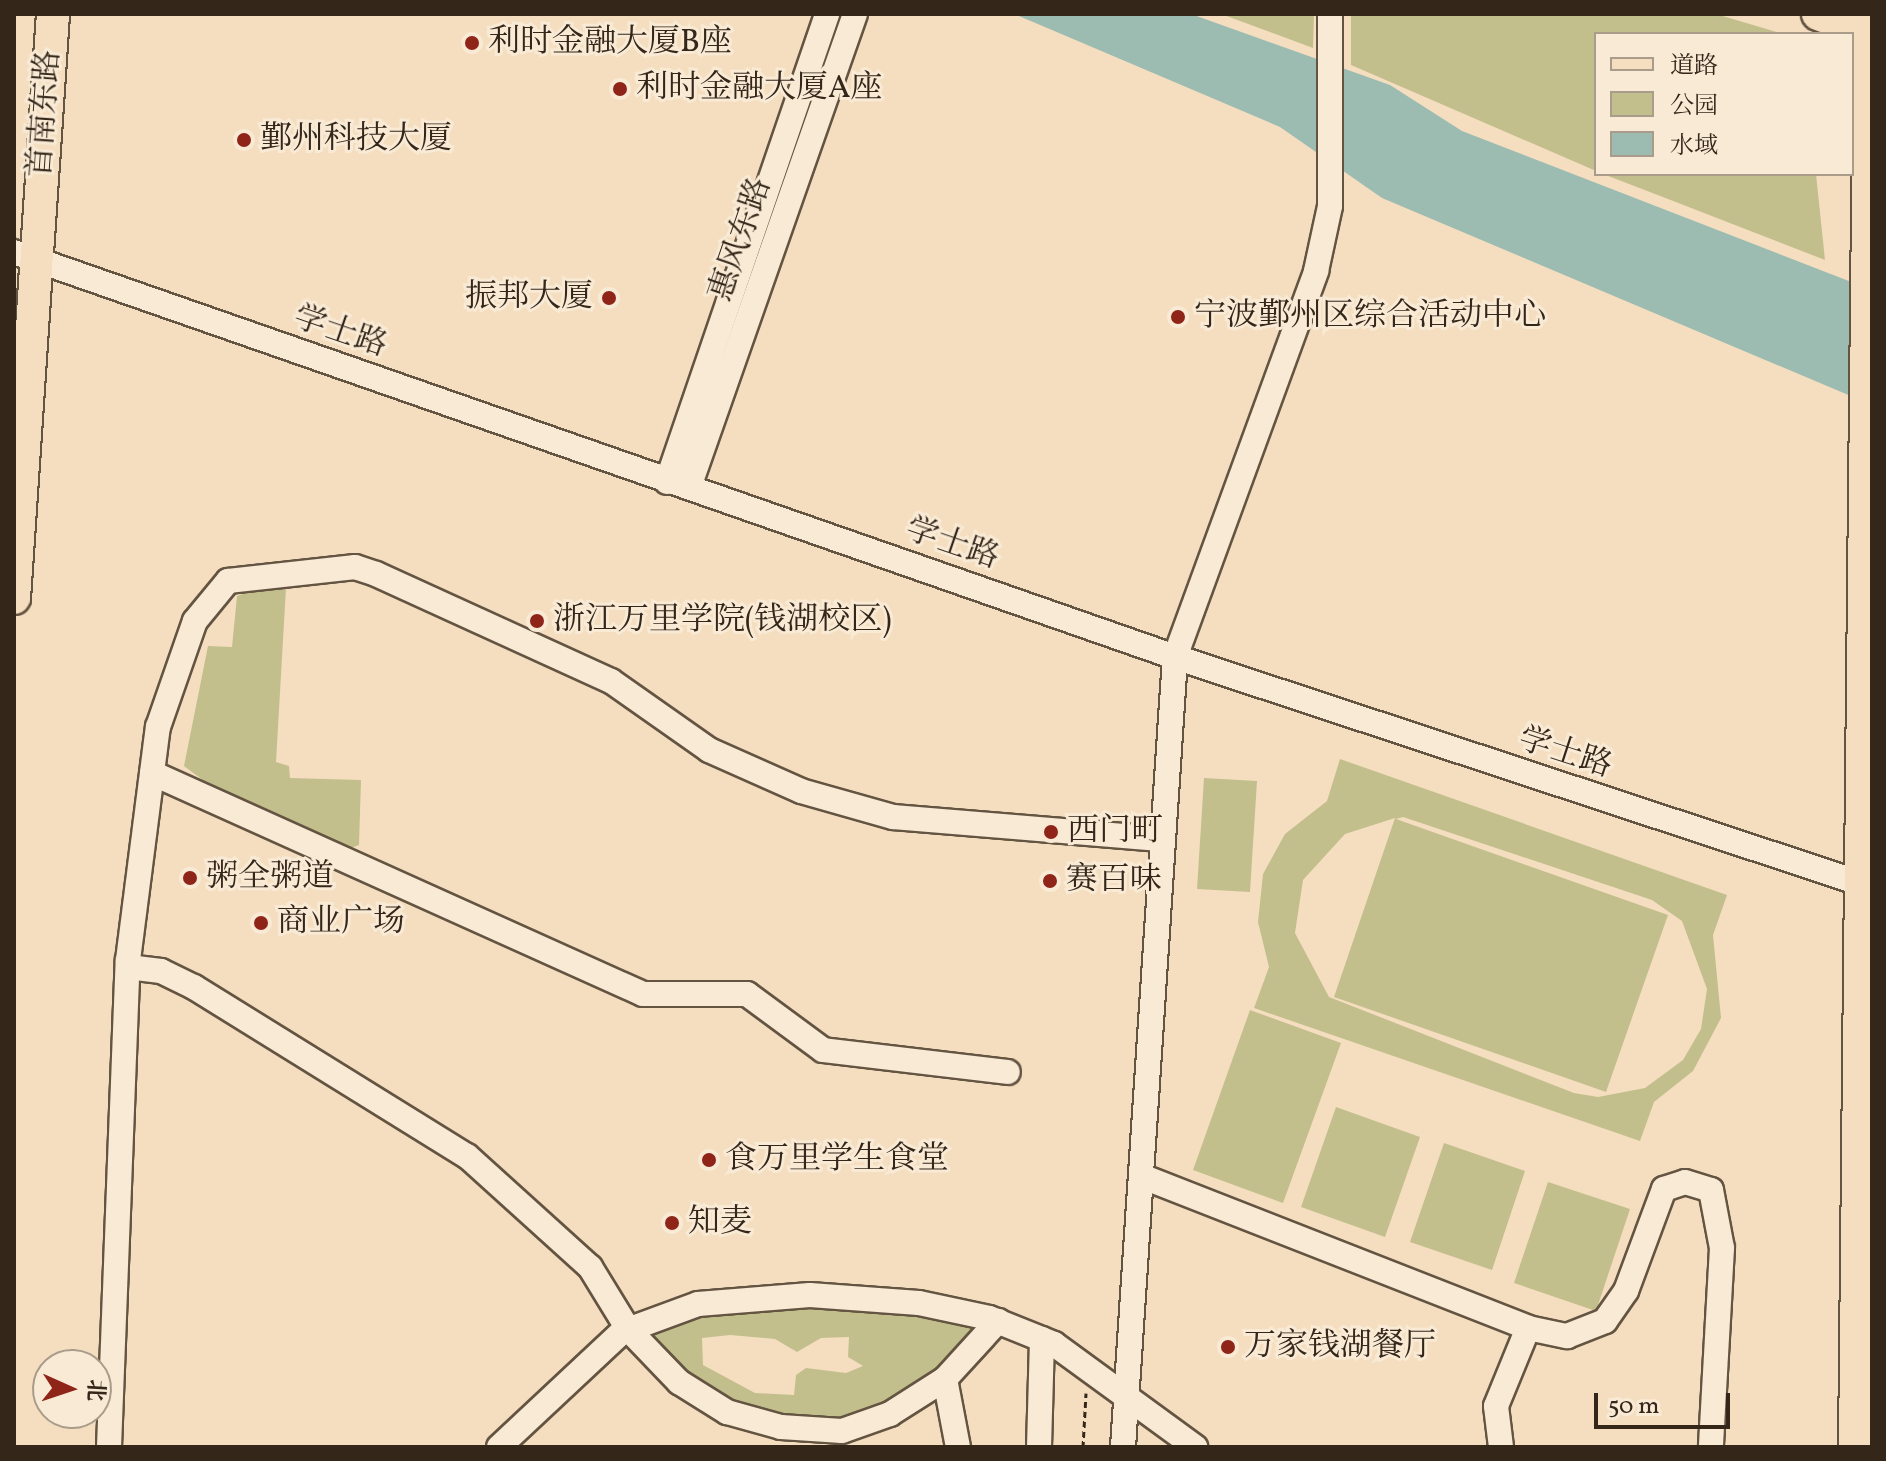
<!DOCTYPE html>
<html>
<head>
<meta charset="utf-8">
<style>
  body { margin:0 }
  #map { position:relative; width:1886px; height:1461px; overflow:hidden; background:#f5debf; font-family:Vollkorn,"Noto Serif SC",serif }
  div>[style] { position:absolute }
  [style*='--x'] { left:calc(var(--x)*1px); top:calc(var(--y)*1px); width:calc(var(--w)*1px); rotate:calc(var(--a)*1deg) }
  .green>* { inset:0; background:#c3bf8d }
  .water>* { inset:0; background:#9cbcb2 }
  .path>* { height:3px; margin-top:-1.5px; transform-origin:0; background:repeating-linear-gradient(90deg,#342619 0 6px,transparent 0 10px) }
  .roads { filter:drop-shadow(2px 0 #645442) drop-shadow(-2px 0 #645442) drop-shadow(0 2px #645442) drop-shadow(0 -2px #645442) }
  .minor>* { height:24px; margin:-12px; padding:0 12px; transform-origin:12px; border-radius:12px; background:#f8ead5 }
  .major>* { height:32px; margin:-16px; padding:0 16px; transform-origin:16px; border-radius:16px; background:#f5debf }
  .dots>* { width:22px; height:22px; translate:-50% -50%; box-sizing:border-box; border:4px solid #f8ead5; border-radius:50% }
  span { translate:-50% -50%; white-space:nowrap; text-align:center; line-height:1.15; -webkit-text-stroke:6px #f8ead5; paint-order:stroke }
  .poi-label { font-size:32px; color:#342619 }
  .left { translate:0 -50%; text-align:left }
  .right { translate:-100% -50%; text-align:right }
  .street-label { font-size:32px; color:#342619 }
  .frame { position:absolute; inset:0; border:16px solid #342619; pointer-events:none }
  .legend { position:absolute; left:1594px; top:32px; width:260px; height:144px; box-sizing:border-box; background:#f8ead5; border:2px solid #aa9c8a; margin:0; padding:10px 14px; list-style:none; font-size:24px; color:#342619 }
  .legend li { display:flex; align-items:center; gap:16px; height:40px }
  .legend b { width:40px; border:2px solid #aa9c8a }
  .north { position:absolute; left:32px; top:1349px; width:80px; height:80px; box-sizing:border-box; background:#f8ead5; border:2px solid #aa9c8a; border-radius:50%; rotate:93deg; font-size:22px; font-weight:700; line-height:32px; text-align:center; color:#342619 }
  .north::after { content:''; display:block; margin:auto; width:28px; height:36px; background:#8f2418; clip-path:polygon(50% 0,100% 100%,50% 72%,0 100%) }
  .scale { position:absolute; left:1594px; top:1393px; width:136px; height:36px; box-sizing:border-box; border:4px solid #342619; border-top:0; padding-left:10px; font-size:24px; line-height:28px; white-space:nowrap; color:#342619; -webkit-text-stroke:6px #f8ead5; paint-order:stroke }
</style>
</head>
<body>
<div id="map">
  <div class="green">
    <div style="clip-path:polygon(1221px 14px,1314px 14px,1313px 48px)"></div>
    <div style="clip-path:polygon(1351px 14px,1716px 14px,1783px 34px,1596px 34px,1596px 171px,1351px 65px)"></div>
    <div style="clip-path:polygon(1603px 174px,1816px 174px,1825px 260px,1668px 199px)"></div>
    <div style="clip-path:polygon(259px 588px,286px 588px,276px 762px,289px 766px,290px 778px,361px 780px,359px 845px,351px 848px,219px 792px,184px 766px,208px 646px,232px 647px,237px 596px)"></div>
    <div style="clip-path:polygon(evenodd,1340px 759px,1727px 895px,1713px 935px,1721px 1018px,1693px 1071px,1654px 1102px,1640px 1141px,1254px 1008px,1269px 967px,1258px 922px,1263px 874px,1285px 834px,1327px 801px,1340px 759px,1403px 817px,1652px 900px,1682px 921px,1707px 989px,1701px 1029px,1683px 1060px,1645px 1088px,1598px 1097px,1574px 1093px,1329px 997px,1295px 933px,1303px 880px,1345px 834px,1395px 818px,1334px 997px,1606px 1092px,1668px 915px,1396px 819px,1403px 817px)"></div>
    <div style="clip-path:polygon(1204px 778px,1257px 781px,1250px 892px,1197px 889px)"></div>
    <div style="clip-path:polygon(1250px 1010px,1341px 1043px,1283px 1203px,1193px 1170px)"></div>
    <div style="clip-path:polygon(1336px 1107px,1420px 1137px,1385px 1237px,1301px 1207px)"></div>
    <div style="clip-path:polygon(1444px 1143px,1525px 1171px,1492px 1270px,1410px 1242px)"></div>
    <div style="clip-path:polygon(1548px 1182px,1630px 1209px,1596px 1311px,1514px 1283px)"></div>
    <div style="clip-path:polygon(evenodd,830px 1298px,990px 1323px,937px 1381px,841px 1429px,783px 1424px,682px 1380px,636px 1329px,661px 1319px,830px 1298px,730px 1335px,775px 1339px,797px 1352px,821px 1338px,849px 1337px,848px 1357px,863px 1366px,846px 1373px,806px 1368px,796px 1375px,794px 1395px,755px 1393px,703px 1365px,702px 1338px,730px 1335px)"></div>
  </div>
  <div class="water">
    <div style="clip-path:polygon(1014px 14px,1191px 14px,1390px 85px,1462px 131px,1872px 290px,1872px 405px,1382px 198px,1280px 127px)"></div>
  </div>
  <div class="path">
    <div style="--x:1083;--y:1447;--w:54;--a:-86.8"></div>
  </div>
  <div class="roads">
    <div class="minor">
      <div style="--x:14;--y:252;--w:1230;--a:19.23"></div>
      <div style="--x:1175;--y:657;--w:734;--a:18.26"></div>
      <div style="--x:667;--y:482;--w:495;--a:-71.1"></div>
      <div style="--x:689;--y:487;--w:501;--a:-70.66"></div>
      <div style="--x:152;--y:773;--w:538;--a:24.23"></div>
      <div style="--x:643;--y:994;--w:104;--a:0"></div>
      <div style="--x:747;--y:994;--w:94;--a:36.4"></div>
      <div style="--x:823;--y:1050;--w:186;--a:6.8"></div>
      <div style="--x:128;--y:967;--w:33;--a:7"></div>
      <div style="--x:161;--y:971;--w:37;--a:26"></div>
      <div style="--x:194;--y:987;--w:321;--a:31.8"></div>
      <div style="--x:467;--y:1156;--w:166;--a:42.1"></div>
      <div style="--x:590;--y:1267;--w:73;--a:58.5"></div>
      <div style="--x:628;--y:1329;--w:74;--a:46.1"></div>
      <div style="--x:679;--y:1382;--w:57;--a:32"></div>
      <div style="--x:727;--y:1412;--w:56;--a:15.5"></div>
      <div style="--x:781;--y:1427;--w:61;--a:3.8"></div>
      <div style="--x:842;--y:1431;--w:51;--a:-19.5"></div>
      <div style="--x:890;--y:1414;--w:65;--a:-32.5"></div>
      <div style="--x:945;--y:1379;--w:79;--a:-47.6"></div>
      <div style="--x:1141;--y:1176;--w:416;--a:21.4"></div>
      <div style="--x:1528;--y:1328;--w:40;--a:12"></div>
      <div style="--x:1567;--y:1336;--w:41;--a:-21.5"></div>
      <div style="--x:1605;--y:1321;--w:37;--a:-55"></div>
      <div style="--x:1626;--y:1291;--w:109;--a:-69.6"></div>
      <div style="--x:1664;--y:1189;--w:22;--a:-18"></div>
      <div style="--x:1685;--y:1182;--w:27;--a:17"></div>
      <div style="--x:1711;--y:1190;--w:59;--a:79.3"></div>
      <div style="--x:1722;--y:1248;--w:199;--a:93.2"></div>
      <div style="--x:945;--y:1379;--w:69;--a:79.2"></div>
      <div style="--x:109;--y:1447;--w:487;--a:-87.8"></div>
      <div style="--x:128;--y:960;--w:235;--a:-82.7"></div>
      <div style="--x:158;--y:727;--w:112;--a:-70.8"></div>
      <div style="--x:195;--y:621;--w:52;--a:-50.5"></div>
      <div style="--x:228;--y:581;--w:128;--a:-6.3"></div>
      <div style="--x:355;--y:567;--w:22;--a:18"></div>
      <div style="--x:376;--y:574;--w:258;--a:24.5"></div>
      <div style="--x:611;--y:681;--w:120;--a:35.1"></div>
      <div style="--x:709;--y:750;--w:101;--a:24"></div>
      <div style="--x:801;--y:791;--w:96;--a:15.8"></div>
      <div style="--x:893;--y:817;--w:271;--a:4.7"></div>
      <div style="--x:499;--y:1447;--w:168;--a:-43.1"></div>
      <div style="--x:622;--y:1332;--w:81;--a:-20.2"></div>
      <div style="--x:698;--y:1304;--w:112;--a:-4.6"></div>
      <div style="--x:810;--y:1295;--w:109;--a:4.2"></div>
      <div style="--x:919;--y:1303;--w:72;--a:12.1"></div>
      <div style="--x:989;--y:1318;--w:70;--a:21.8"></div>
      <div style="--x:1054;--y:1344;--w:175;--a:36.1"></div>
      <div style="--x:1039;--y:1447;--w:108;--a:-88.4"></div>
      <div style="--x:1123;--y:1447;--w:792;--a:-86.23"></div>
      <div style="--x:1175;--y:657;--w:411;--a:-69.9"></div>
      <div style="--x:1316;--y:271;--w:66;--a:-77.8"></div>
      <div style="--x:1330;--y:206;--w:192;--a:-90"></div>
      <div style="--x:1501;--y:1447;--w:41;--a:-97"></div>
      <div style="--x:1496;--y:1406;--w:84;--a:-67.7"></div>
    </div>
    <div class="major">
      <div style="--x:1818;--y:14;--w:58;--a:20.3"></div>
      <div style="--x:14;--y:598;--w:585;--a:-86.18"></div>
      <div style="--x:1855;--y:1447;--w:1433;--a:-89.4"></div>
    </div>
  </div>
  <div class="dots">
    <div style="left:472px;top:43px;background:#8f2418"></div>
    <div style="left:620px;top:89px;background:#8f2418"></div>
    <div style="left:244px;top:140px;background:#8f2418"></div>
    <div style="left:609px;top:298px;background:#8f2418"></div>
    <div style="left:1178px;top:317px;background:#8f2418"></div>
    <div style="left:537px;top:621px;background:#8f2418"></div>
    <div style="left:1051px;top:832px;background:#8f2418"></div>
    <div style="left:190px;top:878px;background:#8f2418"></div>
    <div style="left:1050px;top:881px;background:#8f2418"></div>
    <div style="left:261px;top:923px;background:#8f2418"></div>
    <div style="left:709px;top:1160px;background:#8f2418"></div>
    <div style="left:672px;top:1223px;background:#8f2418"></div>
    <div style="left:1228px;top:1347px;background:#8f2418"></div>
  </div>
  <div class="poi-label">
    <span class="left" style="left:488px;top:43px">利时金融大厦B座</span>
    <span class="left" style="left:636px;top:89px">利时金融大厦A座</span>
    <span class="left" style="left:260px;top:140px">鄞州科技大厦</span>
    <span class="right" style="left:593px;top:298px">振邦大厦</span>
    <span class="left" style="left:1194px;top:317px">宁波鄞州区综合活动中心</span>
    <span class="left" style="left:553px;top:621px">浙江万里学院(钱湖校区)</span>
    <span class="left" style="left:1067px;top:832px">西门町</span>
    <span class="left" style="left:206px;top:878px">粥全粥道</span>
    <span class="left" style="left:1066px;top:881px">赛百味</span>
    <span class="left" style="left:277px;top:923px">商业广场</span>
    <span class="left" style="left:725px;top:1160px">食万里学生食堂</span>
    <span class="left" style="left:688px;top:1223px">知麦</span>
    <span class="left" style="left:1244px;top:1347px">万家钱湖餐厅</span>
  </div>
  <div class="street-label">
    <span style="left:46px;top:114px;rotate:-86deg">首南东路</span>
    <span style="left:742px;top:240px;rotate:-71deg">惠风东路</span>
    <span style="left:340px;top:333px;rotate:19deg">学士路</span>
    <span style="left:952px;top:545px;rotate:19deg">学士路</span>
    <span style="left:1565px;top:754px;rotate:18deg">学士路</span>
  </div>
  <div class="frame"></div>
  <ul class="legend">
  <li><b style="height:10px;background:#f5debf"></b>道路</li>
  <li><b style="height:22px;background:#c3bf8d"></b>公园</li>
  <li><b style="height:22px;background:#9cbcb2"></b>水域</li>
  </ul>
  <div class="north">北</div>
  <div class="scale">50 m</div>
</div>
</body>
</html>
